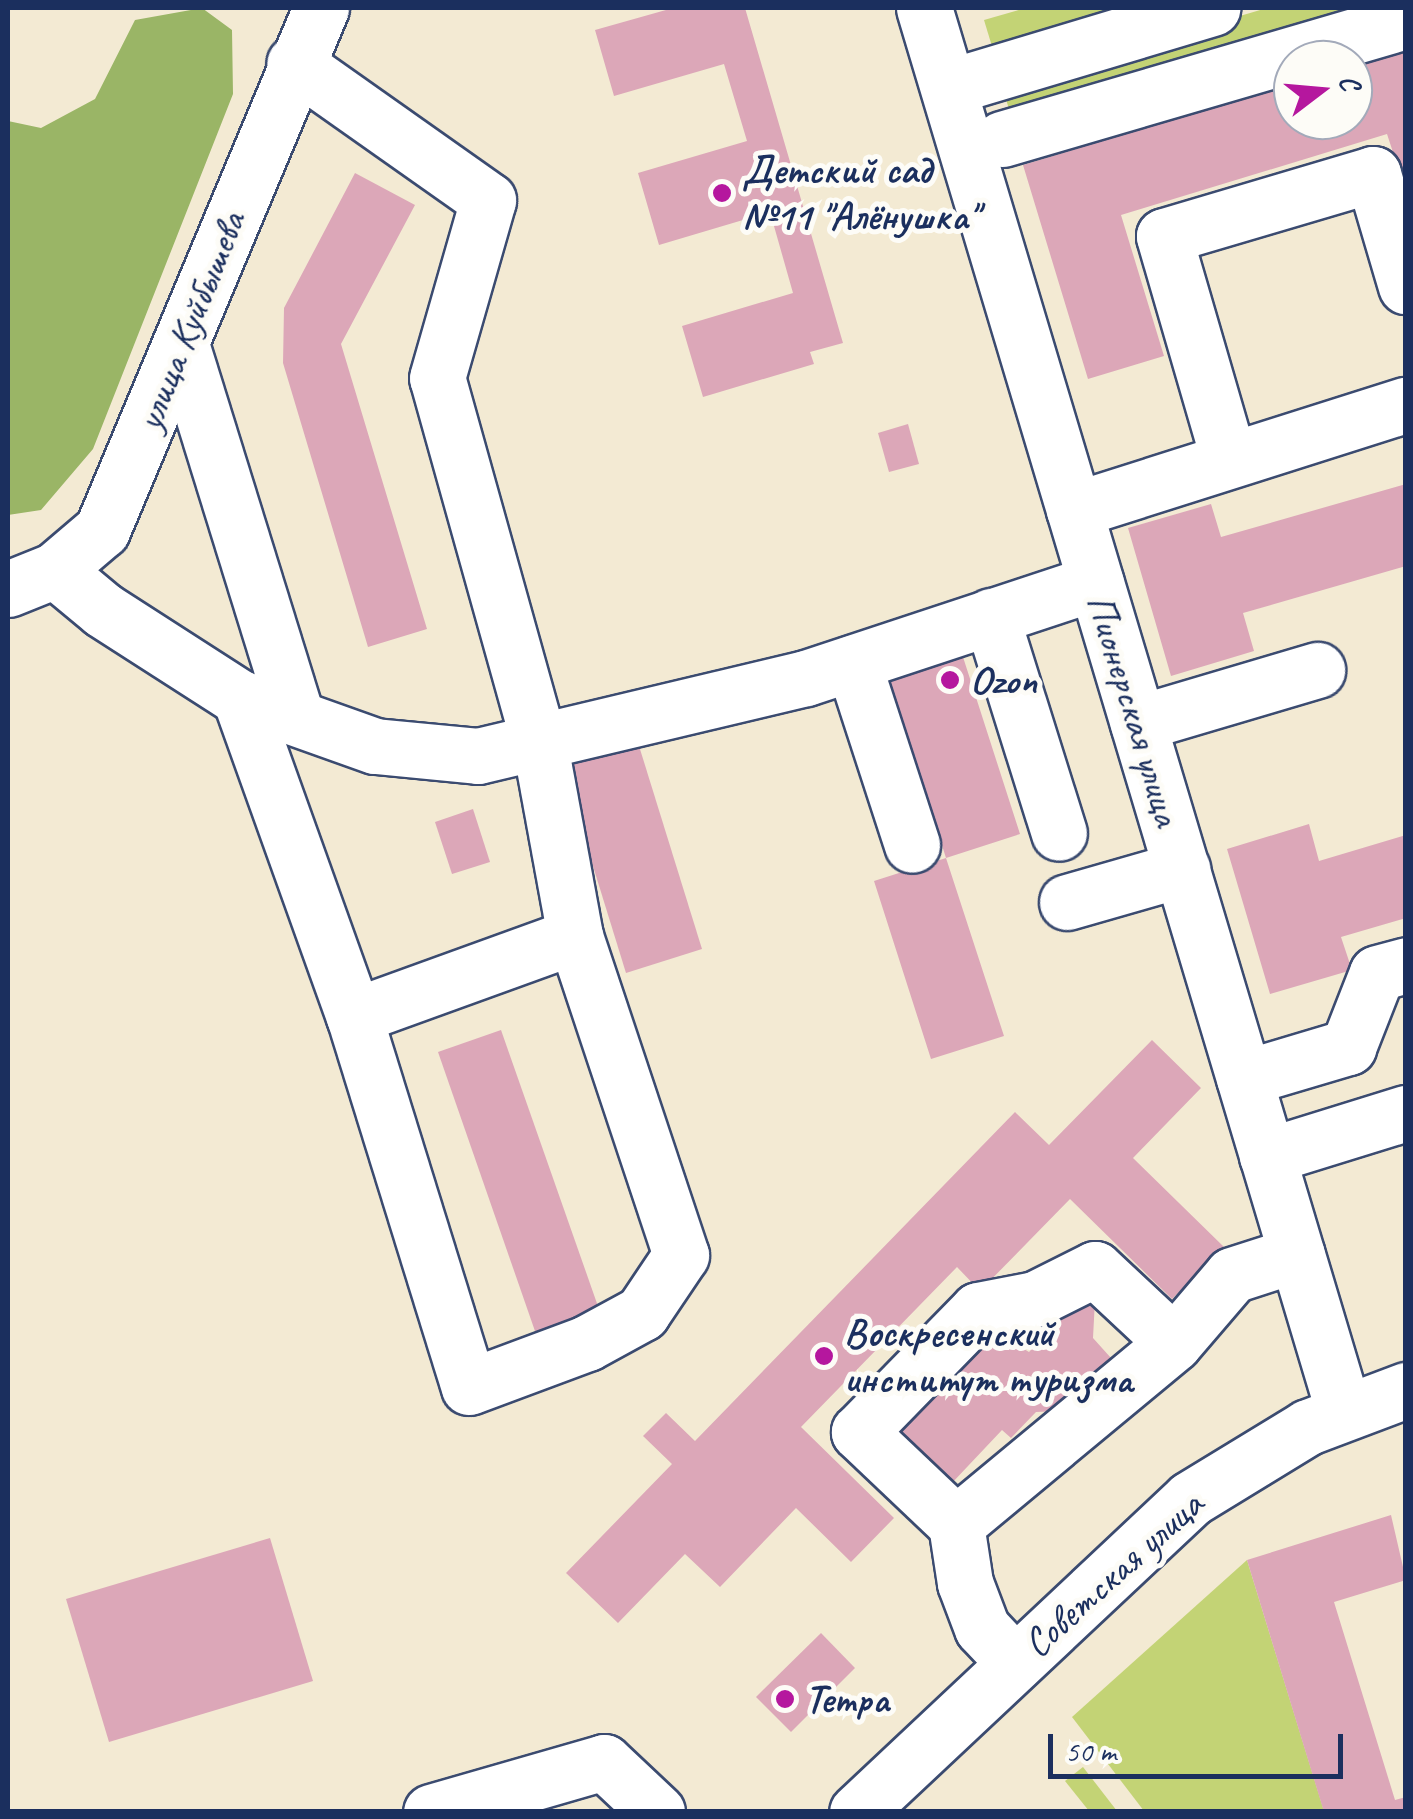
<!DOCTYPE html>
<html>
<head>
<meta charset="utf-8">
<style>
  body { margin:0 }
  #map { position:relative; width:1413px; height:1819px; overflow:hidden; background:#f3ead3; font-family:Caveat,sans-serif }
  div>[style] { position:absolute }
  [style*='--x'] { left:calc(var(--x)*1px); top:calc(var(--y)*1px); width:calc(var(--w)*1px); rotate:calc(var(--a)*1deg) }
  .green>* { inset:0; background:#c3d375 }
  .forest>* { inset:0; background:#9ab566 }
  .building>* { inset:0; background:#dca7b8 }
  .roads { filter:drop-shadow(2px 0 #3b4b70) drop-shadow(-2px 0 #3b4b70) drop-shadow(0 2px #3b4b70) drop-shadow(0 -2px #3b4b70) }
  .minor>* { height:55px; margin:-27.5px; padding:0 27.5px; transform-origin:27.5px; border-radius:27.5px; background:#fff }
  .dots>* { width:28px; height:28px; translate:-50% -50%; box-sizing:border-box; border:5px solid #fdfcf7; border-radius:50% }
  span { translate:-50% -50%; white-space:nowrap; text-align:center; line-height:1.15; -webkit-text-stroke:10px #fdfcf7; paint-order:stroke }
  .poi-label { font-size:40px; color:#1b2f5e; font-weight:700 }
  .left { translate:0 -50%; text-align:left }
  .street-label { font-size:40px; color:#1b2f5e }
  .frame { position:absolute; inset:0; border:10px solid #1b2f5e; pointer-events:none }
  .north { position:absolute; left:1273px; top:40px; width:100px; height:100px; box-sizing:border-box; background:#fdfcf7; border:2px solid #a3aaba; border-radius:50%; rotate:74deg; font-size:28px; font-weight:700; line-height:40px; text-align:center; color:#1b2f5e }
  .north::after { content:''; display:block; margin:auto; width:35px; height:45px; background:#b5179e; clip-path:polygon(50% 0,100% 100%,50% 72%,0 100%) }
  .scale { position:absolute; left:1048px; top:1734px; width:295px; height:45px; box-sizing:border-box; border:5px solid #1b2f5e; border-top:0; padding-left:12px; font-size:30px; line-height:35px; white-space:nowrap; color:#1b2f5e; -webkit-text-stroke:8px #fdfcf7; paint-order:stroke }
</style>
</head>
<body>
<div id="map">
  <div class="green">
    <div style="clip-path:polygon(1026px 8px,1148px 8px,994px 53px,984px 20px)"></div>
    <div style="clip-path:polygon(1267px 8px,1389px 8px,1012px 119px,1002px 86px)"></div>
    <div style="clip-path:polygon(1247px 1560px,1324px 1811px,1144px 1811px,1072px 1717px)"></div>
    <div style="clip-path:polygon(1083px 1767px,1117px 1811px,1089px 1811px,1065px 1781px)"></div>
  </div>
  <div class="forest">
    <div style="clip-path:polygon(202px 8px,232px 30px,233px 94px,93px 449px,41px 510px,8px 515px,8px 121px,41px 128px,95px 99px,135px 20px)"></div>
  </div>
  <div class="building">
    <div style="clip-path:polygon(673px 8px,745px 8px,843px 343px,810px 352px,814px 364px,703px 397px,682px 326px,793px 293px,770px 212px,659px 245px,638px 173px,747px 141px,724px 64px,614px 96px,595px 30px)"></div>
    <div style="clip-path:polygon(1406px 48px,1406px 192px,1387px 134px,1121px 215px,1164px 356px,1088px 379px,1023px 165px,1293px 83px,1293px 120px,1353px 120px,1353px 64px)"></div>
    <div style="clip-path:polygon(355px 173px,415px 205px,341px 344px,427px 629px,368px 647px,283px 363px,284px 308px)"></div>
    <div style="clip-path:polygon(908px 424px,919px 464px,889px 472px,878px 433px)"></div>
    <div style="clip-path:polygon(1406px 484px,1406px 566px,1243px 613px,1254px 651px,1171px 676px,1128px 528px,1211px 504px,1221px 537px)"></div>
    <div style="clip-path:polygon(963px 657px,1020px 834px,946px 858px,1004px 1036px,931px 1059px,874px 881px,946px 858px,890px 681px)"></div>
    <div style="clip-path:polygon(635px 733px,702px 949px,626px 973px,559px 756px)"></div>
    <div style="clip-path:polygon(473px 809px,490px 862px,452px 874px,435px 822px)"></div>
    <div style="clip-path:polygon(1309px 824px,1319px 861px,1406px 835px,1406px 918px,1341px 937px,1352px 970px,1270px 994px,1227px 849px)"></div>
    <div style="clip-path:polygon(501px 1030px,600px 1312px,536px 1334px,438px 1052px)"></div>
    <div style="clip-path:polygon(1152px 1040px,1201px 1088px,1133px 1158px,1224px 1247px,1172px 1299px,1070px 1199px,980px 1291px,957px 1267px,801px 1427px,894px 1518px,851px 1562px,796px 1508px,720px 1587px,685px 1554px,618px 1623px,566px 1573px,672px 1464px,643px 1436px,666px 1413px,695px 1441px,1015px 1112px,1049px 1145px)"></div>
    <div style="clip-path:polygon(1083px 1296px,1095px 1300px,1093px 1338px,1111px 1358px,1059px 1411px,1036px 1412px,1011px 1438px,1002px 1430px,951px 1484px,895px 1431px,992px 1330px,1029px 1352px)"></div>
    <div style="clip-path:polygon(1391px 1515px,1406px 1580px,1334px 1602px,1395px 1800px,1406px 1797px,1406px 1812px,1324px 1812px,1247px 1560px)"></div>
    <div style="clip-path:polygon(270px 1538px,313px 1681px,109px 1742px,66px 1599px)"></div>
    <div style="clip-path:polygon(821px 1633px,855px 1668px,791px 1732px,756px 1697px)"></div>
  </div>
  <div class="roads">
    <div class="minor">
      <div style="--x:924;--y:8;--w:1465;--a:73.35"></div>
      <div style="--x:972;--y:80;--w:251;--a:-16.7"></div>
      <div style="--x:1002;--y:139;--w:421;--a:-16.3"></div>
      <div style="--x:181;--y:344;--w:388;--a:72.8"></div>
      <div style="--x:1229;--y:460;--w:233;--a:-106.2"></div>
      <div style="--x:1164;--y:236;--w:218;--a:-16.5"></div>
      <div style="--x:1373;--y:174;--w:117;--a:73.6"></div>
      <div style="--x:1074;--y:510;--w:348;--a:-17.6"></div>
      <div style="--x:55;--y:570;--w:62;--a:39.8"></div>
      <div style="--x:103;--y:610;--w:163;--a:32.7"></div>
      <div style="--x:240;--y:698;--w:143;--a:19.6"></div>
      <div style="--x:375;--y:746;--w:103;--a:5.5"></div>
      <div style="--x:478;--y:756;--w:337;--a:-13.4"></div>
      <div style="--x:806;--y:678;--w:305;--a:-18.3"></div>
      <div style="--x:8;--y:589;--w:51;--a:-22"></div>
      <div style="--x:55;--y:570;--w:62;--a:-40.4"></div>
      <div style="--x:102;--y:530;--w:566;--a:-67.24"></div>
      <div style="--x:991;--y:616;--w:227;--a:72.6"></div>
      <div style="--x:853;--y:663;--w:191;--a:72"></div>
      <div style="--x:240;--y:698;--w:338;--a:70.3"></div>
      <div style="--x:354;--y:1016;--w:388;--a:72.8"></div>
      <div style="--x:469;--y:1387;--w:126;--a:-20.4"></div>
      <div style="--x:587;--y:1343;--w:63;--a:-28.6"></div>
      <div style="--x:642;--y:1313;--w:70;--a:-56.1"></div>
      <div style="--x:681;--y:1255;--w:336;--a:-108.4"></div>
      <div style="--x:575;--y:936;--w:193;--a:-100.4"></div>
      <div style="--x:540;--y:746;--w:382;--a:-105.6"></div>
      <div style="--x:437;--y:378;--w:185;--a:-74"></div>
      <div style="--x:488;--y:200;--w:237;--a:-144.8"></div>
      <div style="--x:1138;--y:723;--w:187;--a:-16.5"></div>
      <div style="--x:1067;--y:902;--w:120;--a:-16"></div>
      <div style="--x:354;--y:1016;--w:235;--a:-19.9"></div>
      <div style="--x:1244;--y:1078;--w:109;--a:-16.6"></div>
      <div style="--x:1348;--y:1047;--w:79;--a:-68.6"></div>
      <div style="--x:1377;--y:973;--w:30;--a:-15"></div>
      <div style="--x:1267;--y:1156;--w:145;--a:-17.2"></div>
      <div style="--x:956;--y:1524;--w:134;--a:-136.5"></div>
      <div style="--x:859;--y:1432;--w:170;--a:-45.7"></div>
      <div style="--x:978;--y:1310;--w:58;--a:-10.9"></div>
      <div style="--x:1035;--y:1299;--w:67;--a:-26.6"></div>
      <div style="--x:1095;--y:1269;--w:108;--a:43.1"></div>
      <div style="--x:1015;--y:1663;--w:48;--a:-133.3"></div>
      <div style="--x:982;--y:1628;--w:48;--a:-110.7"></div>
      <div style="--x:965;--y:1583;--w:60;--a:-98.7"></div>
      <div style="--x:956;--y:1524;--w:283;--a:-39.7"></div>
      <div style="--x:1174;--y:1343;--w:89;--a:-49.5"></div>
      <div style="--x:1232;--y:1275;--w:68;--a:-17.9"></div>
      <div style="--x:431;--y:1812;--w:180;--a:-16.1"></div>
      <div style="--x:604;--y:1762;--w:73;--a:43.3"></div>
      <div style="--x:857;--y:1812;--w:457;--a:-43.2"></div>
      <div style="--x:1190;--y:1499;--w:138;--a:-31.4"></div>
      <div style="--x:1308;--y:1427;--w:105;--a:-20.7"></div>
    </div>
  </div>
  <div class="dots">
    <div style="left:722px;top:193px;background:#b5179e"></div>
    <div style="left:950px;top:680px;background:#b5179e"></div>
    <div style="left:824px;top:1356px;background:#b5179e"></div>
    <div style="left:785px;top:1699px;background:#b5179e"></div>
  </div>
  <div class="poi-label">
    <span class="left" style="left:742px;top:193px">Детский сад<br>№11 "Алёнушка"</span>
    <span class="left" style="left:970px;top:680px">Ozon</span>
    <span class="left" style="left:844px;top:1356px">Воскресенский<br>институт туризма</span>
    <span class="left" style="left:805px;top:1699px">Тетра</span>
  </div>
  <div class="street-label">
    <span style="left:190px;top:321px;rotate:-68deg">улица Куйбышева</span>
    <span style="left:1134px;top:710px;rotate:73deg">Пионерская улица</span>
    <span style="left:1113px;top:1574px;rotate:-42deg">Советская улица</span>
  </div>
  <div class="frame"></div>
  <div class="north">С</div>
  <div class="scale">50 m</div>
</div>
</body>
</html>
